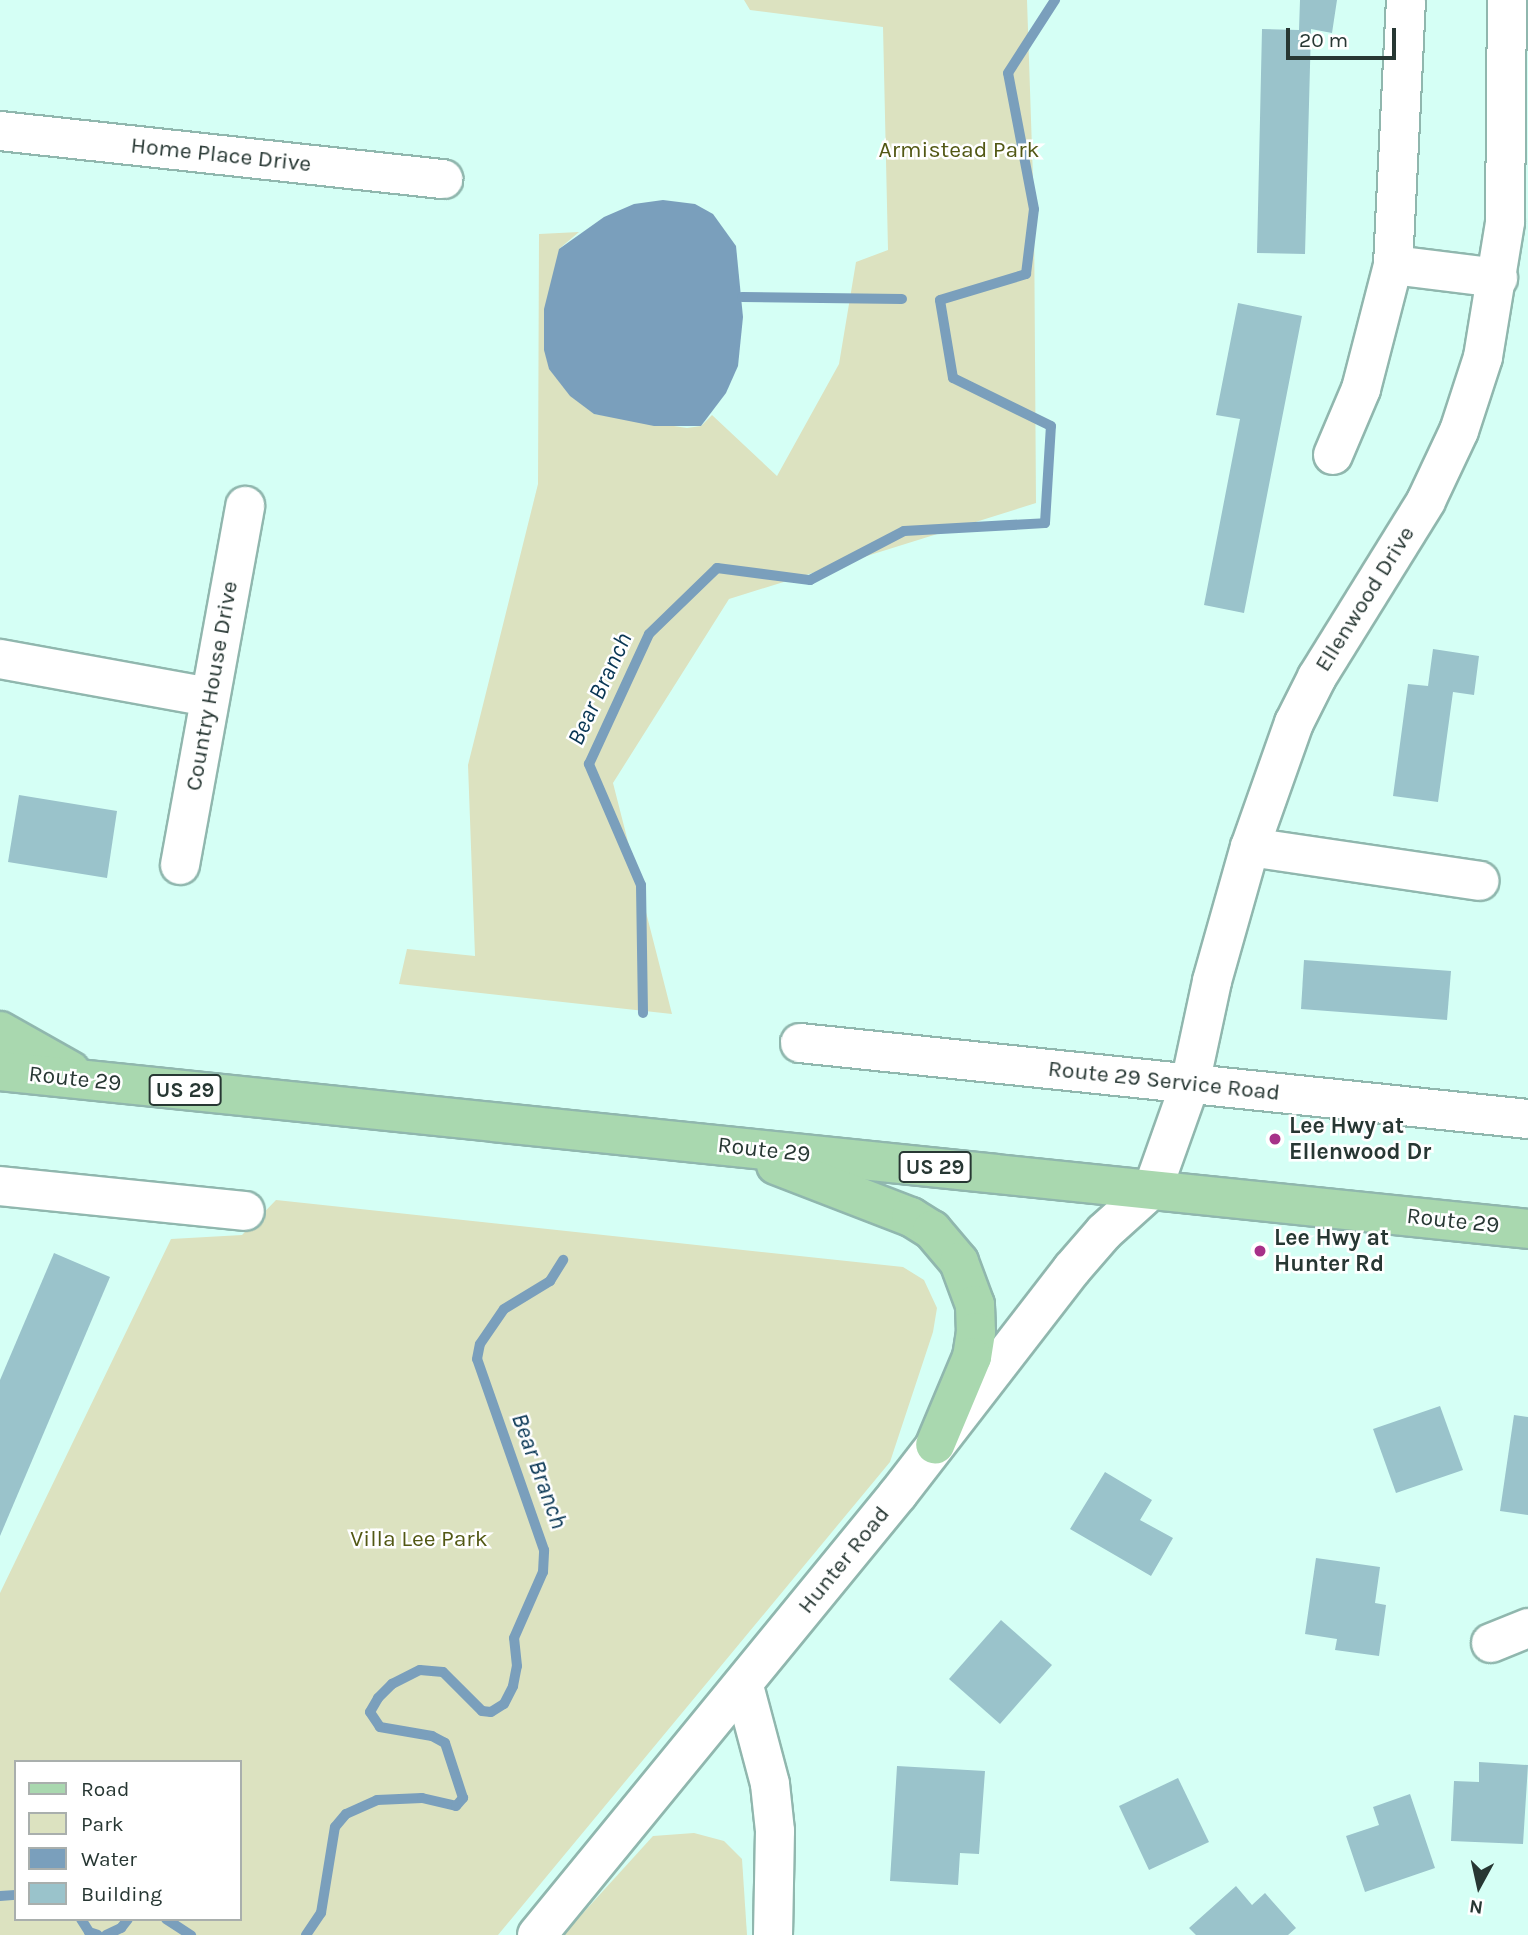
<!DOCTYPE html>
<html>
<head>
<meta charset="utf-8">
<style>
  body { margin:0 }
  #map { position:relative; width:1528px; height:1935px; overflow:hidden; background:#d5fff5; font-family:Karla,sans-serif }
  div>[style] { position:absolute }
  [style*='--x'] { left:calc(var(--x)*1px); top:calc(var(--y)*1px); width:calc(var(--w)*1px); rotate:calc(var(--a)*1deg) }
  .green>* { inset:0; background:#dce2c0 }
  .water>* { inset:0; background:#7a9fbc }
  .stream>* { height:10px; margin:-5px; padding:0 5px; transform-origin:5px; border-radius:5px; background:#7a9fbc }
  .building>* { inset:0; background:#9ac3cb }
  .roads { filter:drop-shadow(2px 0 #90b7ae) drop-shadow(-2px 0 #90b7ae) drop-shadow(0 2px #90b7ae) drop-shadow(0 -2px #90b7ae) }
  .minor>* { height:38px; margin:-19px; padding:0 19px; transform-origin:19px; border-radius:19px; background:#fff }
  .major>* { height:38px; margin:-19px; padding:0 19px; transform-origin:19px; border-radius:19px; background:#a9d8af }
  .dots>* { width:19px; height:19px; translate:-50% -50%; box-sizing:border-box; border:4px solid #fff; border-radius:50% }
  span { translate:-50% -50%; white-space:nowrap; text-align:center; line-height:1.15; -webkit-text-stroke:5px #fff; paint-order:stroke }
  .shield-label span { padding:2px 5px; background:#fff; border:2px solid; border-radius:5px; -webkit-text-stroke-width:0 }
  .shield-label { font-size:21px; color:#273733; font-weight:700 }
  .park-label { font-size:23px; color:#525814 }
  .street-label { font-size:23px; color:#273733 }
  .poi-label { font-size:23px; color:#273733; font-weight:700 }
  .left { translate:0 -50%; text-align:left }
  .water-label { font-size:24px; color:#073553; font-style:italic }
  .legend { position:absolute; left:14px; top:1760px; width:228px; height:161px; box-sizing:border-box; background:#fff; border:2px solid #a9afad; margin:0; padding:9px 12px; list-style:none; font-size:21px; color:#273733 }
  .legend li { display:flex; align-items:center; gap:14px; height:35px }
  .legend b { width:35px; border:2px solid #a9afad }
  .north { position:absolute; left:1444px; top:1851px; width:70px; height:70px; -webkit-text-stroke:5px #fff; paint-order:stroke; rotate:188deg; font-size:19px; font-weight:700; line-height:28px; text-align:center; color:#273733 }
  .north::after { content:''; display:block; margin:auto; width:24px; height:32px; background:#273733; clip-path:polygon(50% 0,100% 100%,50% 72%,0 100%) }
  .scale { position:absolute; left:1286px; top:28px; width:110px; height:32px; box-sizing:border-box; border:4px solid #273733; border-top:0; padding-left:9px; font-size:21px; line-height:24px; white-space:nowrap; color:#273733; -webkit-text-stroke:5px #fff; paint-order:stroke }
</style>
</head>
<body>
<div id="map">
  <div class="green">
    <div style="clip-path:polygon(744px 0,1027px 0,1034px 209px,1036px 503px,729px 599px,613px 783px,672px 1014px,399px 984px,407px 949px,475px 956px,468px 765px,538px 484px,539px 234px,579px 232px,559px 249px,594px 414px,687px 428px,701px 426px,712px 415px,777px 476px,839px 364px,856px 262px,888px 250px,883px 27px,750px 10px)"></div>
    <div style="clip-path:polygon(evenodd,276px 1200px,903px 1267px,924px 1280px,937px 1308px,933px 1332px,890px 1462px,498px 1935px,0 1935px,0 1593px,171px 1239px,242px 1235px,276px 1200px,16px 1762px,240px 1762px,240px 1919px,16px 1919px,16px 1762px)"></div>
    <div style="clip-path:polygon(694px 1833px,724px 1841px,742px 1859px,747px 1935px,563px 1935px,653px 1836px)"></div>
  </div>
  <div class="water">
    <div style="clip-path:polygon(663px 200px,695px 204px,713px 214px,736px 246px,743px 317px,738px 366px,726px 393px,701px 426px,654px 426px,594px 414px,570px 396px,549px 369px,544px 350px,544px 309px,559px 249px,604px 217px,634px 204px)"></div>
  </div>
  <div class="stream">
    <div style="--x:742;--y:297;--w:160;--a:0.7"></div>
    <div style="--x:643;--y:1013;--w:128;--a:-90.9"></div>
    <div style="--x:641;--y:885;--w:132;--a:-113.3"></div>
    <div style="--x:589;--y:764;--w:143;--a:-65.2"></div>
    <div style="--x:649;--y:634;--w:95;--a:-44.1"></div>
    <div style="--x:717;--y:568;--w:94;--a:7.4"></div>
    <div style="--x:810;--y:580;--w:106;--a:-27.5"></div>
    <div style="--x:904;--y:531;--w:141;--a:-3.2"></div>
    <div style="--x:1045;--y:523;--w:97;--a:-86.5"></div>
    <div style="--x:1051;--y:426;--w:109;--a:-153.9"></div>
    <div style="--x:953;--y:378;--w:79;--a:-99.5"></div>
    <div style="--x:940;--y:300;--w:90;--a:-16.8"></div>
    <div style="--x:1026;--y:274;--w:65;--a:-83"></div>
    <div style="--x:1034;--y:209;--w:138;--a:-100.8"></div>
    <div style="--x:1008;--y:73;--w:87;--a:-57.2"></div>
    <div style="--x:0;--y:1896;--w:16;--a:-4"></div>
    <div style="--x:81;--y:1919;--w:15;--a:58"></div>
    <div style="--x:89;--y:1932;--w:9;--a:18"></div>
    <div style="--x:166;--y:1919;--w:30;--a:33"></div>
    <div style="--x:106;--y:1935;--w:17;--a:-25"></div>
    <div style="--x:121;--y:1928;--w:11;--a:-52"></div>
    <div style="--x:306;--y:1935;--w:27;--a:-56"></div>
    <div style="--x:321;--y:1913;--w:87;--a:-80.8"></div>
    <div style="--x:335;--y:1827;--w:17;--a:-50"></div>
    <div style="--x:346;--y:1814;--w:34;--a:-24"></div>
    <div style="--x:377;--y:1800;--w:45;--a:-2.5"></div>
    <div style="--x:422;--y:1798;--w:35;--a:13"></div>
    <div style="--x:456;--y:1806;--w:11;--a:-49"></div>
    <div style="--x:463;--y:1798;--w:58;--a:-108.1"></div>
    <div style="--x:445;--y:1743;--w:15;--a:-152"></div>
    <div style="--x:432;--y:1736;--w:53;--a:-170.2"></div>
    <div style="--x:380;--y:1727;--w:18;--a:-124"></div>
    <div style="--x:370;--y:1712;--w:16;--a:-60"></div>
    <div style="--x:378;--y:1698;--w:20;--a:-45"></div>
    <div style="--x:392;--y:1684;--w:31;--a:-27"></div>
    <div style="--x:420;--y:1670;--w:23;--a:5"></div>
    <div style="--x:443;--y:1672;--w:55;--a:45"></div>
    <div style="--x:482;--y:1711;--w:9;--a:6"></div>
    <div style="--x:491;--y:1712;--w:15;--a:-32"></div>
    <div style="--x:504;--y:1704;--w:20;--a:-63"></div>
    <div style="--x:513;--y:1686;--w:20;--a:-79"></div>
    <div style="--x:517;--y:1666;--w:28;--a:-96"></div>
    <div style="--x:514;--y:1638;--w:72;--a:-66.3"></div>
    <div style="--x:543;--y:1572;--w:22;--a:-87"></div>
    <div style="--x:544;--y:1550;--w:202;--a:-109.3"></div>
    <div style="--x:477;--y:1359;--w:15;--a:-79"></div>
    <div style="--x:480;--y:1344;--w:42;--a:-55.6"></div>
    <div style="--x:504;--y:1309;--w:54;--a:-31.3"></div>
    <div style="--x:550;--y:1281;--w:25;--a:-58"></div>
  </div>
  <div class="building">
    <div style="clip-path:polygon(1300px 0,1337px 0,1332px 33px,1311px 29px,1305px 254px,1257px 253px,1262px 29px,1299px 30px)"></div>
    <div style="clip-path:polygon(1238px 303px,1302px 316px,1244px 613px,1204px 605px,1240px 419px,1216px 415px)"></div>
    <div style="clip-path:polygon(1433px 649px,1479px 656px,1474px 695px,1453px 692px,1438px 802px,1393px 796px,1408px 684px,1428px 686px)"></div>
    <div style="clip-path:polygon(19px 795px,117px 811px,107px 878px,8px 862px)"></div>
    <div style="clip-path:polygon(1304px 960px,1451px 971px,1447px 1020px,1301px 1009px)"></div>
    <div style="clip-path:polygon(54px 1253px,110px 1277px,0 1536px,0 1380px)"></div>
    <div style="clip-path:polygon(1440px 1406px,1463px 1470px,1396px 1493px,1373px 1429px)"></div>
    <div style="clip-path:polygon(1514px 1415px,1528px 1417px,1528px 1515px,1500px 1511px)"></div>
    <div style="clip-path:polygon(1105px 1472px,1152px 1500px,1140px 1520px,1173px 1538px,1151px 1576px,1070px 1529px)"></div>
    <div style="clip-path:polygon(1316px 1558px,1380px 1567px,1375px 1603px,1386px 1605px,1379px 1656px,1335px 1650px,1337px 1639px,1305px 1634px)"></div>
    <div style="clip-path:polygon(1001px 1620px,1052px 1665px,1000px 1724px,949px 1679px)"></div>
    <div style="clip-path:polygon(1479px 1762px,1528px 1765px,1523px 1844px,1451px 1841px,1454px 1781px,1479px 1782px)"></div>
    <div style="clip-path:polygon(897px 1766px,985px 1771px,979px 1854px,960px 1853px,958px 1885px,890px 1881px)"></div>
    <div style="clip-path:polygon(1178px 1778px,1209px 1842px,1149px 1870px,1119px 1806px)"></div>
    <div style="clip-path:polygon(1410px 1794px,1435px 1868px,1365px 1892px,1346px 1836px,1379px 1825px,1373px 1807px)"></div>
    <div style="clip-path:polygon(1236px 1886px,1252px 1905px,1265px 1893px,1296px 1928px,1288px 1935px,1196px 1935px,1189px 1928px)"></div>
  </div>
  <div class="roads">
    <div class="minor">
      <div style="--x:0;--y:131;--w:446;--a:6.2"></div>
      <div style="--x:1393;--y:265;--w:106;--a:7.1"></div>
      <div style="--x:1333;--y:455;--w:72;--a:-67"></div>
      <div style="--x:1361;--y:389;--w:128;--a:-75.5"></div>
      <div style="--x:1393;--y:265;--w:265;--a:-87.2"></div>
      <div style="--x:0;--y:659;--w:213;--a:10.3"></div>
      <div style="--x:1250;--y:847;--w:232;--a:8.4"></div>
      <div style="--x:180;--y:865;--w:365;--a:-79.7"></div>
      <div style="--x:800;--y:1043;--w:732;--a:5.96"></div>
      <div style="--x:0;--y:1186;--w:246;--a:5.8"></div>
      <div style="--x:1491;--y:1643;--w:40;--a:-22"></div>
      <div style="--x:744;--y:1686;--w:101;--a:75.1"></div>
      <div style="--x:770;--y:1784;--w:47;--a:83.9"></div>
      <div style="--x:775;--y:1831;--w:104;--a:91.1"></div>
      <div style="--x:537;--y:1935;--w:570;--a:-50.7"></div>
      <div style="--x:898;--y:1494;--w:284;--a:-52.3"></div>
      <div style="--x:1072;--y:1269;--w:49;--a:-49.1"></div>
      <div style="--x:1104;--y:1232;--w:66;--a:-41.9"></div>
      <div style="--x:1153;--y:1188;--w:110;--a:-70.4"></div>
      <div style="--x:1190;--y:1084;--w:105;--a:-77.9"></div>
      <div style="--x:1212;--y:981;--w:139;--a:-74.2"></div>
      <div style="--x:1250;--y:847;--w:132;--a:-70.5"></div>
      <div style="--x:1294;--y:723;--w:51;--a:-63.4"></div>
      <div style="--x:1317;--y:677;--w:207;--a:-58.2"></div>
      <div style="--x:1426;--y:501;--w:77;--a:-64.8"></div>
      <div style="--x:1459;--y:431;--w:78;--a:-72"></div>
      <div style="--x:1483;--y:357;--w:137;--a:-80.7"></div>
      <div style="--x:1505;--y:222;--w:222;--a:-89.5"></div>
    </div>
    <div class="major">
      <div style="--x:0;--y:1031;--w:81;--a:29.4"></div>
      <div style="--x:0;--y:1071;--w:1536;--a:5.9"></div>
      <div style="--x:776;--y:1165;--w:145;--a:21.1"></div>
      <div style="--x:911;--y:1217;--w:25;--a:32"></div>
      <div style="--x:932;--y:1230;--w:42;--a:49.8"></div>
      <div style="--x:959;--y:1262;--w:46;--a:69.6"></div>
      <div style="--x:975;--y:1305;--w:27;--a:88"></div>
      <div style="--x:976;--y:1332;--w:25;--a:99"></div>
      <div style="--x:972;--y:1357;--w:95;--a:112.8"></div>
    </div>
  </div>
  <div class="dots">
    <div style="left:1275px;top:1139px;background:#a73189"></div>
    <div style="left:1260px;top:1251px;background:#a73189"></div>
  </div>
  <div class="shield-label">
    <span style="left:185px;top:1090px">US 29</span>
    <span style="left:935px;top:1167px">US 29</span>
  </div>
  <div class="park-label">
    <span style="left:959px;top:150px">Armistead Park</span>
    <span style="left:419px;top:1539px">Villa Lee Park</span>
  </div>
  <div class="street-label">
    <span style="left:221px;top:155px;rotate:6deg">Home Place Drive</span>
    <span style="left:1365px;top:599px;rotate:-58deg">Ellenwood Drive</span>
    <span style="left:212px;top:686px;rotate:-80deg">Country House Drive</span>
    <span style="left:75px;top:1079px;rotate:6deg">Route 29</span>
    <span style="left:1164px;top:1081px;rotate:6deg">Route 29 Service Road</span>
    <span style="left:764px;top:1150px;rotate:6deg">Route 29</span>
    <span style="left:1453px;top:1221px;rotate:6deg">Route 29</span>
    <span style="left:844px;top:1560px;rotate:-51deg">Hunter Road</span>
  </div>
  <div class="poi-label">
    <span class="left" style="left:1289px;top:1139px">Lee Hwy at<br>Ellenwood Dr</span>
    <span class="left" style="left:1274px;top:1251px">Lee Hwy at<br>Hunter Rd</span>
  </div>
  <div class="water-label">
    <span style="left:600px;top:689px;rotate:-65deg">Bear Branch</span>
    <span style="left:539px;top:1471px;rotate:70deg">Bear Branch</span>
  </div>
  <ul class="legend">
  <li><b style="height:9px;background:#a9d8af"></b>Road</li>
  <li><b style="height:19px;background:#dce2c0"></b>Park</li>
  <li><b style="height:19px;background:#7a9fbc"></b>Water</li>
  <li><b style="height:19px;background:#9ac3cb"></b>Building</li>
  </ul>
  <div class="north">N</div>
  <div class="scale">20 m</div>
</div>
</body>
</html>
